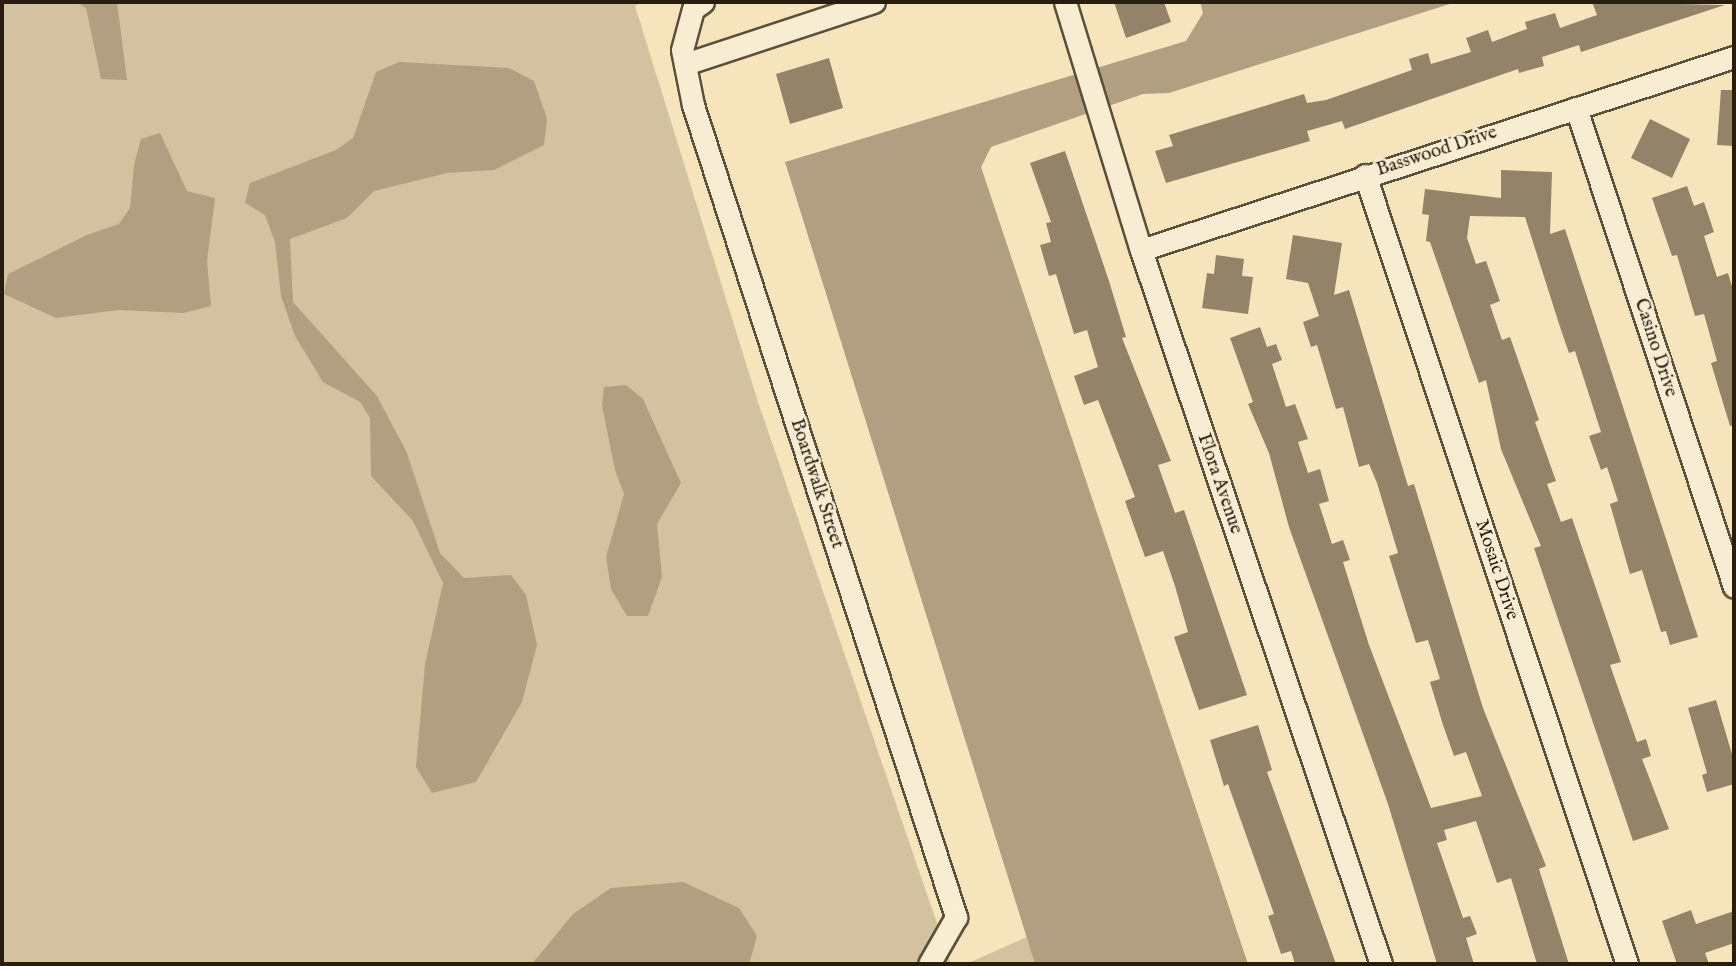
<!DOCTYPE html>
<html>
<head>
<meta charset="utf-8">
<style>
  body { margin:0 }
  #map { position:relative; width:1736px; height:966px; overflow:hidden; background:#f5e4bc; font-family:"IM FELL English",serif }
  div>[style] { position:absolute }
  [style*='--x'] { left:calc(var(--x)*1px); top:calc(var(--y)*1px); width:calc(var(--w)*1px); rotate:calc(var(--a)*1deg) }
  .green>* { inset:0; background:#d2c29f }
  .water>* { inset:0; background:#b0a081 }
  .building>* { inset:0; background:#938469 }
  .roads { filter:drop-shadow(2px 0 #5c4f3a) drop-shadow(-2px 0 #5c4f3a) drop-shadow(0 2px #5c4f3a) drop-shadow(0 -2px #5c4f3a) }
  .minor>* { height:21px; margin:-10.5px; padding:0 10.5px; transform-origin:10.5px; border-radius:10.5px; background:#f8edd3 }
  span { translate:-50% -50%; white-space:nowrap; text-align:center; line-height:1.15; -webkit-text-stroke:5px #f8edd3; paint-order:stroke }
  .street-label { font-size:19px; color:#291d0f }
  .frame { position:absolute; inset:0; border:4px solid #291d0f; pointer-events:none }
</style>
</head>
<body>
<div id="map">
  <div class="green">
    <div style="clip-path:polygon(2px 2px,642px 2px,635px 6px,758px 402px,951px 964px,2px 964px)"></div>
    <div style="clip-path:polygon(1027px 937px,1035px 964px,966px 964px)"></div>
  </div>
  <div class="water">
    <div style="clip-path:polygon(76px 2px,117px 2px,127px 80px,101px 79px,86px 8px)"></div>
    <div style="clip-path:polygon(1200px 2px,1456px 2px,1169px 93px,1143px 94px,991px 147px,981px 167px,1248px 964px,1035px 964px,785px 162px,1186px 41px,1203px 13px)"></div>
    <div style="clip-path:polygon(399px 62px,509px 68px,534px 81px,547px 119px,544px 145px,494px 170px,447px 173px,374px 191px,347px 218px,290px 239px,293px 302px,377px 396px,407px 453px,440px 553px,464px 578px,511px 575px,526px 595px,537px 645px,522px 702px,476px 782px,432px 793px,416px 767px,425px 664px,443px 583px,413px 521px,371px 476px,370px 418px,360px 402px,323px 382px,295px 336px,281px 296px,275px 242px,265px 215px,245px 203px,250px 183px,336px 150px,353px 138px,376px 72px)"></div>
    <div style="clip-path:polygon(160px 133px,187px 191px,215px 198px,207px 261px,211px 306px,184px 313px,119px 310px,56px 318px,4px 294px,8px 274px,87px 235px,119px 224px,130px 208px,134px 165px,141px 139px)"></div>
    <div style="clip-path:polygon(626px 385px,643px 399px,681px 483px,657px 524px,662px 577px,648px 616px,627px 616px,611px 589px,606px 557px,624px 494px,615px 470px,602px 405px,604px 387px)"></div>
    <div style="clip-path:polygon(683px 882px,739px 908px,757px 936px,749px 964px,532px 964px,573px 914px,611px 888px)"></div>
  </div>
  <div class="building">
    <div style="clip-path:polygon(1114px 2px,1164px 2px,1171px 22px,1126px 38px)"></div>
    <div style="clip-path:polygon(1592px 2px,1725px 5px,1581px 52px,1579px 45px,1542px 57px,1544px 66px,1519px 73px,1518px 69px,1345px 129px,1342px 121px,1307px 131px,1310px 141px,1166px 183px,1155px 151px,1173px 146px,1169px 135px,1304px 94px,1307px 103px,1326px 100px,1412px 70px,1409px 59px,1428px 53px,1431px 64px,1471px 52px,1466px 38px,1488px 30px,1492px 42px,1527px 29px,1525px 22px,1555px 13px,1560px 28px,1597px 15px)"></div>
    <div style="clip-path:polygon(829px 58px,843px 108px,790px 124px,776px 74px)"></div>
    <div style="clip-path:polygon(1721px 90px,1734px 90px,1734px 146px,1717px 145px)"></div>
    <div style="clip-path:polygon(1650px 119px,1690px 139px,1672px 178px,1631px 158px)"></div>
    <div style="clip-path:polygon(1065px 151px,1109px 281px,1126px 337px,1122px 338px,1171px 461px,1158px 465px,1175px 513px,1184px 510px,1247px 695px,1199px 710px,1174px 637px,1188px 632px,1175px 586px,1163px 551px,1145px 557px,1125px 501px,1135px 497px,1098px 400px,1084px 405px,1074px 376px,1098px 367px,1087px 330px,1074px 334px,1056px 274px,1049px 276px,1040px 245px,1051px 242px,1046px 223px,1051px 222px,1030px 163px)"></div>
    <div style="clip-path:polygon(1501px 170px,1552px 172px,1550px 234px,1565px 229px,1698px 637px,1670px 645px,1666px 631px,1661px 632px,1642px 570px,1630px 574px,1610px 504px,1618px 501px,1607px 467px,1601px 470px,1589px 436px,1601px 432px,1575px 351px,1569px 353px,1561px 330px,1525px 217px,1470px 216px,1467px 238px,1476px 264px,1486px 261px,1500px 301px,1490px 305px,1502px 340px,1510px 337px,1539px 420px,1535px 422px,1556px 481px,1547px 484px,1561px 522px,1572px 518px,1621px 662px,1610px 665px,1637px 742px,1646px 739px,1651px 756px,1642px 759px,1669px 829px,1633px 841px,1534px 548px,1541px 546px,1501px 449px,1486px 380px,1479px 383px,1430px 242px,1426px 241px,1429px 215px,1422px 214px,1425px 189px,1501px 198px)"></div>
    <div style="clip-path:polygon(1687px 186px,1694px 206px,1704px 202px,1714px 232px,1704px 236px,1717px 277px,1728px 273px,1734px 293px,1734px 425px,1730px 426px,1711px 363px,1717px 361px,1704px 314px,1695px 316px,1677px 255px,1672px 256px,1652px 198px)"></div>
    <div style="clip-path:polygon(1293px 235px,1342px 243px,1334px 295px,1349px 290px,1408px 486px,1414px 484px,1483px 708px,1546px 866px,1539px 869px,1569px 964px,1537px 964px,1511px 878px,1497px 883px,1476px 821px,1444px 830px,1447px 840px,1437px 843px,1463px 918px,1470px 916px,1477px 934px,1466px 938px,1474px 964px,1437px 964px,1388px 804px,1289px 527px,1269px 453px,1248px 404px,1253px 402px,1230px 338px,1260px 327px,1267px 347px,1276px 344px,1282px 360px,1272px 364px,1286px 407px,1295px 404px,1308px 439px,1298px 442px,1308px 473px,1320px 469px,1329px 501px,1319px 504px,1332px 544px,1343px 540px,1350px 560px,1343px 562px,1369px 645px,1431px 808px,1482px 796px,1466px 752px,1454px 756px,1443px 725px,1430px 682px,1440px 679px,1428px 640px,1416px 643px,1389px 556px,1398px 553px,1377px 483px,1369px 464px,1359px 467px,1343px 407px,1336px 409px,1317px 345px,1311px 347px,1303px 322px,1319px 316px,1308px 283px,1286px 279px)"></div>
    <div style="clip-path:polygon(1216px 255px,1244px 259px,1242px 276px,1253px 277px,1248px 314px,1202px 308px,1207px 273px,1214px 274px)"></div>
    <div style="clip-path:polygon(1716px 700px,1734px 761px,1734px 784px,1707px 792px,1702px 775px,1707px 773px,1688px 708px)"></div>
    <div style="clip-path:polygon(1258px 725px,1272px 770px,1267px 772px,1336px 964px,1295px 964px,1291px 951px,1281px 954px,1268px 916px,1274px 914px,1228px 784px,1224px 786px,1210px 740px)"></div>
    <div style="clip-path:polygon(1691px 910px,1696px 924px,1734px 911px,1734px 943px,1705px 953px,1709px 964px,1677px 964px,1662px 921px)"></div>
  </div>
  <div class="roads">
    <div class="minor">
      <div style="--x:703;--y:2;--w:12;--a:145"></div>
      <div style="--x:693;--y:9;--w:42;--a:105"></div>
      <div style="--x:682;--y:50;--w:56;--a:78.7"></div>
      <div style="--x:693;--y:105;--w:854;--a:72.05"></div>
      <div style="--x:956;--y:917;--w:54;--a:119.9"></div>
      <div style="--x:1065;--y:2;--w:259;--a:73"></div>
      <div style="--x:1141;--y:250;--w:753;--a:71.42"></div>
      <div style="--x:685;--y:64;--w:199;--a:-18.2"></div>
      <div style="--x:1576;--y:108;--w:504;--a:71.74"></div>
      <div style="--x:1365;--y:175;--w:831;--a:71.63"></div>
      <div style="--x:1141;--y:250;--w:624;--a:-18.03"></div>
    </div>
  </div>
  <div class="street-label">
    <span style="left:1437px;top:152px;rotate:-18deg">Basswood Drive</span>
    <span style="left:1655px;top:348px;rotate:72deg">Casino Drive</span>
    <span style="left:816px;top:484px;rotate:72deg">Boardwalk Street</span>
    <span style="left:1219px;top:484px;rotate:71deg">Flora Avenue</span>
    <span style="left:1496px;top:570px;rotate:72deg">Mosaic Drive</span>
  </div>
  <div class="frame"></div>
</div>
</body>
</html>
